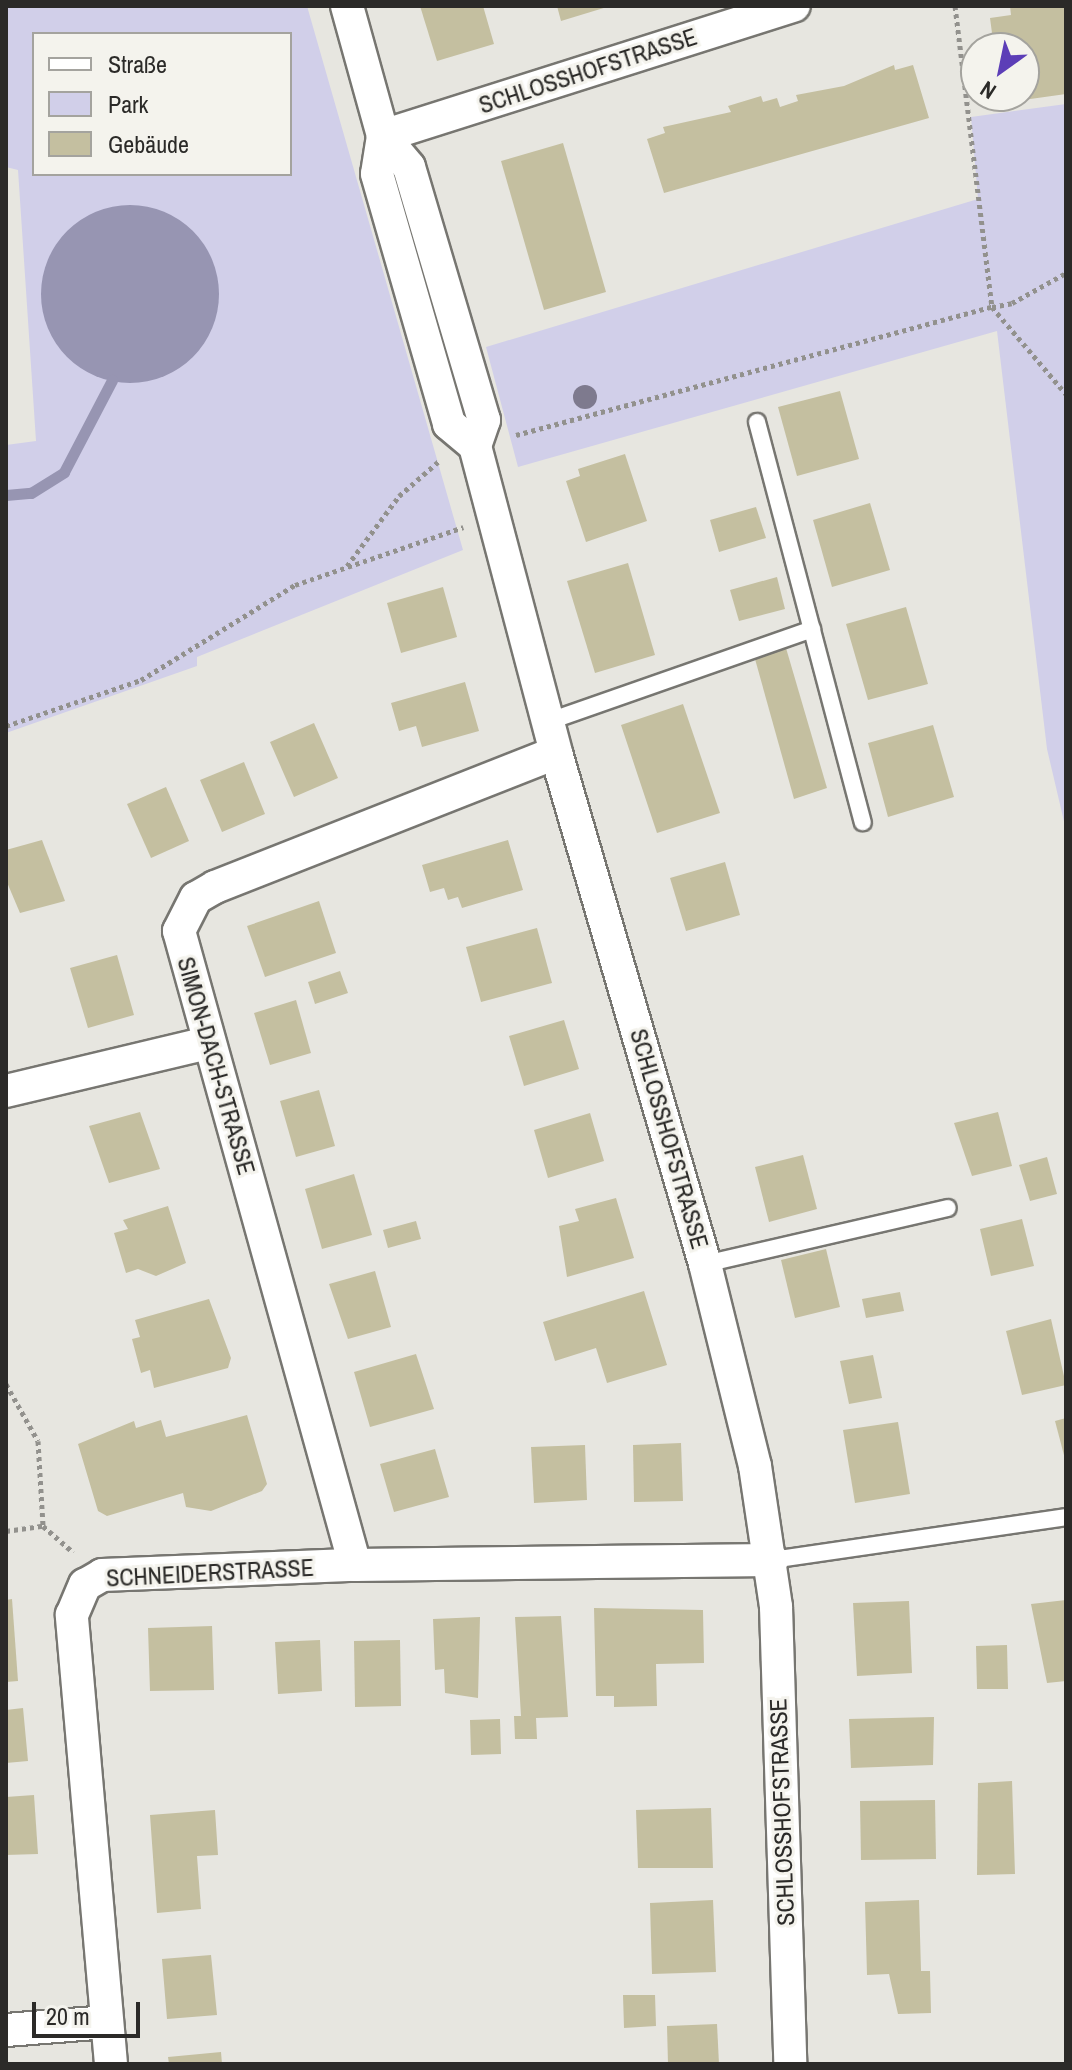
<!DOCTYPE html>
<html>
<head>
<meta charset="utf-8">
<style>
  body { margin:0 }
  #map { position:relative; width:1072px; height:2070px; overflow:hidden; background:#e7e6e0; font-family:"Archivo Narrow",sans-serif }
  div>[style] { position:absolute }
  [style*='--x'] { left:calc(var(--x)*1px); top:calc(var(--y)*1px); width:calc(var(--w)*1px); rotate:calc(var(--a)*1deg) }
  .green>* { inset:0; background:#d1cfe9 }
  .water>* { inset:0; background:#9795b2 }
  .round { border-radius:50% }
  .stream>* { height:11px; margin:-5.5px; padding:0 5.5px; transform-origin:5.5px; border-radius:5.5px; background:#9795b2 }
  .building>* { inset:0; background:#c4bfa0 }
  .path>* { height:5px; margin-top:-2.5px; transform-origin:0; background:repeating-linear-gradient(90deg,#92918d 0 4px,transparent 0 8px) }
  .roads { filter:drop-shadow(2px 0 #777671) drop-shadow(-2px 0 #777671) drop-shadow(0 2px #777671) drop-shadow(0 -2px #777671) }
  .service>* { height:16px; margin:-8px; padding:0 8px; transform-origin:8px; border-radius:8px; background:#fff }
  .minor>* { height:32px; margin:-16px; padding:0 16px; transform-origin:16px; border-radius:16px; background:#fff }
  .trees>* { width:24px; height:24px; margin:-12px; border-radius:50%; background:#7e7a8e }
  span { translate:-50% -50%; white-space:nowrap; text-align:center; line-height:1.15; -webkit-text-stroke:6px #f4f3ed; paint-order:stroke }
  .street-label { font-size:24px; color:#2b2a28 }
  .frame { position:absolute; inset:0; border:8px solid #2b2a28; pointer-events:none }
  .legend { position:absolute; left:32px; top:32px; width:260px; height:144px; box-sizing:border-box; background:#f4f3ed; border:2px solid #a4a39e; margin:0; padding:10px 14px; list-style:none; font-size:24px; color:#2b2a28 }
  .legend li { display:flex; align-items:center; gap:16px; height:40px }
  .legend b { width:40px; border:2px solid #a4a39e }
  .north { position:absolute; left:960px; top:32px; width:80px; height:80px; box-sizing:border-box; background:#f4f3ed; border:2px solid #a4a39e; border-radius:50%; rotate:213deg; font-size:22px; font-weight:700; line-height:32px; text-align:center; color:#2b2a28 }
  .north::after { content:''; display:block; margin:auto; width:28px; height:36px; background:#5c3eb7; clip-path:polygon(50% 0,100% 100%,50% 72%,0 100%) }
  .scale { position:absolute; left:32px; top:2002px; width:108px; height:36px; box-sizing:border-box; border:4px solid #2b2a28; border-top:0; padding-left:10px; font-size:24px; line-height:28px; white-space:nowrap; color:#2b2a28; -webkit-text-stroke:6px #f4f3ed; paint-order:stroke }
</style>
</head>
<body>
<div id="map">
  <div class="green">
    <div style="clip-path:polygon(evenodd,6px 6px,307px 6px,463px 550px,197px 657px,197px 666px,6px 733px,6px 445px,36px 441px,18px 170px,6px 167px,6px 6px,34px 34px,290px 34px,290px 174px,34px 174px,34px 34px)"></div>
    <div style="clip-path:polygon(1066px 104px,1066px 830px,1047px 749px,997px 331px,518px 467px,486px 347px,978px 199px,971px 117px)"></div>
  </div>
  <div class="water">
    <div class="round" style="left:41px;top:205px;width:178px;height:178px"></div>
  </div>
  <div class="stream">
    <div style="--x:6;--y:495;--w:25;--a:-5"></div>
    <div style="--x:31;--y:493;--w:39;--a:-32"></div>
    <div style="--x:64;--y:472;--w:104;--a:-62.4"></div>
  </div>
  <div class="building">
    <div style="clip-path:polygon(420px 6px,483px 6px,494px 44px,437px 61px)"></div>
    <div style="clip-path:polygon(557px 6px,607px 6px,607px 7px,561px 21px)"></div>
    <div style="clip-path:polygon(1010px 6px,1066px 6px,1066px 94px,1002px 103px,1001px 96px,1024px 96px,1024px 48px,994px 48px,990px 18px,1011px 15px)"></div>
    <div style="clip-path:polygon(894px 65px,895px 70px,913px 65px,929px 118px,664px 193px,647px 139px,665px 133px,663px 127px,731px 112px,728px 106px,761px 96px,763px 102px,777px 98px,780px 107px,798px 101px,796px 95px,844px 86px)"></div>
    <div style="clip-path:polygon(563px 143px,606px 292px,544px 310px,501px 161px)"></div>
    <div style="clip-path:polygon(840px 391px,859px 459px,797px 476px,778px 407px)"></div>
    <div style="clip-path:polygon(625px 454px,647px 521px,586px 542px,566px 481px,580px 476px,578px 469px)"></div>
    <div style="clip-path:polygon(870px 503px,890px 570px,832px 587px,813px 520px)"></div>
    <div style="clip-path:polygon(756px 507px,766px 538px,719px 552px,710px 520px)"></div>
    <div style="clip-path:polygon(628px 563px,655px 655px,595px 673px,567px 581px)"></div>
    <div style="clip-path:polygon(777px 577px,785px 609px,739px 621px,730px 590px)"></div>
    <div style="clip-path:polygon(443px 587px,457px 637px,401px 653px,387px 603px)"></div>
    <div style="clip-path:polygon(906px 607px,928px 684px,868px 700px,846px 624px)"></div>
    <div style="clip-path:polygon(786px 648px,827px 788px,794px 799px,755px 659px)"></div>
    <div style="clip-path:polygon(465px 682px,479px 731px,422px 747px,416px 726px,399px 731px,391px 703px)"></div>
    <div style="clip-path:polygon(683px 704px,720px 813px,657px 833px,621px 725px)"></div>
    <div style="clip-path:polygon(314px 723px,338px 778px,294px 797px,270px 742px)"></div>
    <div style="clip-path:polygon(933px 725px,954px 797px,888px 817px,868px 743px)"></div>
    <div style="clip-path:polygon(244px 762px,265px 814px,222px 832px,200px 780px)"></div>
    <div style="clip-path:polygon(166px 787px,189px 841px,151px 858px,127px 804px)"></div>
    <div style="clip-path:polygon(42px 840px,65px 901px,20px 913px,6px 880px,6px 850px)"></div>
    <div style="clip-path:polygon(508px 840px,523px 890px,462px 908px,458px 897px,448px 900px,444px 888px,430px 892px,422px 865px)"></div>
    <div style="clip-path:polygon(725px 862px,740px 915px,686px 931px,670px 878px)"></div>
    <div style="clip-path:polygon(319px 901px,336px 953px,265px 977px,247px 926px)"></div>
    <div style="clip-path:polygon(537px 928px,552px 983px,481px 1002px,466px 947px)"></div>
    <div style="clip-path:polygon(117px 955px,134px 1015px,88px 1028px,70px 968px)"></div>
    <div style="clip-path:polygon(340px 971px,348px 993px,315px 1004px,308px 982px)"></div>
    <div style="clip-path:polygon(296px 1000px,311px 1053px,270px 1065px,254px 1013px)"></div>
    <div style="clip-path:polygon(564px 1020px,579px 1069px,524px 1086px,509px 1036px)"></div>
    <div style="clip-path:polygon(319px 1090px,335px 1146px,296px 1157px,280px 1101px)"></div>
    <div style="clip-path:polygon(140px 1112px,160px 1169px,109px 1183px,89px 1126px)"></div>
    <div style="clip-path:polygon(998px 1112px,1012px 1166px,972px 1176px,954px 1123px)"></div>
    <div style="clip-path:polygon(590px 1113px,604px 1161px,548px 1178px,534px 1130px)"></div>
    <div style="clip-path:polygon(803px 1155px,817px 1209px,769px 1222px,755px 1167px)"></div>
    <div style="clip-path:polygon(1047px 1157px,1057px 1194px,1030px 1201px,1019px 1165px)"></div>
    <div style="clip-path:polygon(354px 1174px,372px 1235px,322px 1249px,305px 1189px)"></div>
    <div style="clip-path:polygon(616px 1198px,634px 1258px,567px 1277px,559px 1226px,579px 1221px,575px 1209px)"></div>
    <div style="clip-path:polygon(168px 1206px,186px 1263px,156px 1276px,138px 1269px,126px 1273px,114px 1233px,128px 1229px,123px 1220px)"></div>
    <div style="clip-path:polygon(1022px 1219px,1034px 1266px,991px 1276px,980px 1229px)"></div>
    <div style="clip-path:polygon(416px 1221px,421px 1239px,388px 1248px,383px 1230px)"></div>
    <div style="clip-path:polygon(826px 1249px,840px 1307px,795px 1318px,781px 1260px)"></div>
    <div style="clip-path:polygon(375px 1271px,391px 1327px,348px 1339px,329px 1284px)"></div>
    <div style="clip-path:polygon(644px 1291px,667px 1365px,607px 1383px,596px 1348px,555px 1361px,543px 1322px)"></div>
    <div style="clip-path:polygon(900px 1292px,904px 1311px,866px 1318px,862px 1299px)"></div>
    <div style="clip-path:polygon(209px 1299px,231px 1358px,228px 1368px,154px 1388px,150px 1370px,141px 1373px,132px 1339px,140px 1337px,135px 1320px)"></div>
    <div style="clip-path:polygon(1051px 1319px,1066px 1385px,1022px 1395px,1006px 1331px)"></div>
    <div style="clip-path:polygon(416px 1354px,434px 1409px,370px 1427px,354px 1372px)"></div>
    <div style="clip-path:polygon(873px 1355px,882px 1398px,849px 1404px,840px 1361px)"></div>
    <div style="clip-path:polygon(247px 1415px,267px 1484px,262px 1491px,211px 1511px,186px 1507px,183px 1493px,107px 1516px,98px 1511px,78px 1444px,134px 1421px,136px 1428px,161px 1420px,166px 1437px)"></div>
    <div style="clip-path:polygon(1066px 1418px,1066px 1459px,1065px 1459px,1055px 1421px)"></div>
    <div style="clip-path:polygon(898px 1422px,910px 1494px,855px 1503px,843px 1430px)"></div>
    <div style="clip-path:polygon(681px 1443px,683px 1501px,634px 1502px,633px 1445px)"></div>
    <div style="clip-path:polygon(585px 1445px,587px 1500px,534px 1503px,531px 1447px)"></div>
    <div style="clip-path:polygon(435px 1449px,449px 1497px,394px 1512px,380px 1464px)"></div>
    <div style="clip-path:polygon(12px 1599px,18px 1681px,6px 1682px,6px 1600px)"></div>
    <div style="clip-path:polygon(1066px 1600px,1066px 1681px,1047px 1683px,1031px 1604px)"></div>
    <div style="clip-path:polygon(909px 1601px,912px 1673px,857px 1676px,853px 1603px)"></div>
    <div style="clip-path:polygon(594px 1608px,703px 1610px,704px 1663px,656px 1664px,657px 1706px,614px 1707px,614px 1696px,596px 1696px)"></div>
    <div style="clip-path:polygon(561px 1616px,568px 1717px,536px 1718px,537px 1739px,515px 1739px,514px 1716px,521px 1716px,515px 1617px)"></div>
    <div style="clip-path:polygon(480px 1617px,478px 1698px,445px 1693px,444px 1669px,435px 1670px,433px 1619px)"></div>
    <div style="clip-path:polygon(212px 1626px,214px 1690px,150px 1691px,148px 1628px)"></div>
    <div style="clip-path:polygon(320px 1640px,322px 1691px,278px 1694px,275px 1642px)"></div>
    <div style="clip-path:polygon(400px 1640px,401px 1706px,355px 1707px,354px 1641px)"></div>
    <div style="clip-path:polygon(1007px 1645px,1008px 1689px,977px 1689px,976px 1646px)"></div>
    <div style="clip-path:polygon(23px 1708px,28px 1761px,6px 1763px,6px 1710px)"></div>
    <div style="clip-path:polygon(934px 1717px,933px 1765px,851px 1768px,849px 1719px)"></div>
    <div style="clip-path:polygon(500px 1719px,501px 1754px,471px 1755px,470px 1720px)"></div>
    <div style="clip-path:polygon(1012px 1781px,1015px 1874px,977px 1875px,978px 1783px)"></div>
    <div style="clip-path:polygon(34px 1795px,38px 1854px,6px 1855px,6px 1797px)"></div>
    <div style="clip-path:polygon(935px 1800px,936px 1859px,861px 1860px,860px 1801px)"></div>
    <div style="clip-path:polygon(711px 1808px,713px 1868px,638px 1868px,636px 1810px)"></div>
    <div style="clip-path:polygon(215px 1810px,218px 1855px,197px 1856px,201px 1909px,157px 1913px,150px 1815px)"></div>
    <div style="clip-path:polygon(713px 1900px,716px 1972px,652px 1974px,650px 1903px)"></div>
    <div style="clip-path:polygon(919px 1900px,921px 1971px,930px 1971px,931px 2013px,898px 2014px,889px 1974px,867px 1975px,865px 1902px)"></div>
    <div style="clip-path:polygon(211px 1955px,217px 2015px,167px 2019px,162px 1959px)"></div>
    <div style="clip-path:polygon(623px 1995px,655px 1995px,656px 2026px,624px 2028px)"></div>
    <div style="clip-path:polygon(717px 2024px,719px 2064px,668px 2064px,667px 2026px)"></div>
    <div style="clip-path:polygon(221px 2052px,222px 2064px,169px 2064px,168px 2057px)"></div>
  </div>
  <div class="path">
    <div style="--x:955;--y:6;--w:303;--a:83"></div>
    <div style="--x:992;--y:307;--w:20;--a:-11"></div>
    <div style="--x:1012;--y:303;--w:62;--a:-29.1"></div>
    <div style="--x:516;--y:435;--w:493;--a:-15.1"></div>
    <div style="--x:992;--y:307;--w:114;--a:49.6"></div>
    <div style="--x:347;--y:566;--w:87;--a:-53.4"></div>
    <div style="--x:399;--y:496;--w:53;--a:-41.2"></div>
    <div style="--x:6;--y:726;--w:143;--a:-18.8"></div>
    <div style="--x:141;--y:680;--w:181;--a:-31.7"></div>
    <div style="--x:295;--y:585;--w:178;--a:-19"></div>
    <div style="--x:6;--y:1384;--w:65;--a:60.7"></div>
    <div style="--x:38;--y:1441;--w:85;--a:86.6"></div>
    <div style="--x:6;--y:1531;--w:37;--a:-8"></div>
    <div style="--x:43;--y:1526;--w:40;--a:41"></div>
  </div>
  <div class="roads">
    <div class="service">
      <div style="--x:757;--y:422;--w:414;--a:75.2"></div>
      <div style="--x:547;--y:722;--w:281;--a:-19.3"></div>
      <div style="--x:705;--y:1264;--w:249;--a:-13"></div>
      <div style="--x:772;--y:1560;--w:297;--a:-8.3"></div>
    </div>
    <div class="minor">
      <div style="--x:347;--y:6;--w:135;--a:74.5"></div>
      <div style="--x:383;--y:136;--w:40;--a:50"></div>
      <div style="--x:409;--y:167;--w:264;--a:73.5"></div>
      <div style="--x:484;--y:420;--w:28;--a:109"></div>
      <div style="--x:383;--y:136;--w:38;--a:99"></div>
      <div style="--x:377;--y:174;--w:260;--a:73.9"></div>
      <div style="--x:449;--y:424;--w:34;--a:40"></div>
      <div style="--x:475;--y:446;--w:318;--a:75.2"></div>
      <div style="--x:556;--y:753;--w:532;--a:73.74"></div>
      <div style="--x:705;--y:1264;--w:208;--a:76.1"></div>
      <div style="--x:755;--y:1466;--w:143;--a:81.5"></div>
      <div style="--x:776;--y:1607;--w:457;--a:88.2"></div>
      <div style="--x:383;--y:136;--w:431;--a:-17.6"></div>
      <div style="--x:6;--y:1091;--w:208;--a:-13.4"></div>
      <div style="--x:355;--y:1565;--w:658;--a:-105.51"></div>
      <div style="--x:179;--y:931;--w:37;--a:-63"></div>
      <div style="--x:196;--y:898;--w:22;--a:-30"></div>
      <div style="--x:215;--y:887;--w:366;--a:-21.5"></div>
      <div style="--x:6;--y:2030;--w:101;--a:-4.5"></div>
      <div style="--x:111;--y:2064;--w:451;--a:-95"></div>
      <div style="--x:72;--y:1615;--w:33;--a:-67"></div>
      <div style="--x:85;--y:1585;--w:20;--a:-30"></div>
      <div style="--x:102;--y:1575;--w:253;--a:-2.3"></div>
      <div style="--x:355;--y:1565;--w:417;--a:-0.7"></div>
    </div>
  </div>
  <div class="trees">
    <div style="left:585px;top:397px"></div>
  </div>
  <div class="street-label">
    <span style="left:588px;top:71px;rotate:-18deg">SCHLOSSHOFSTRASSE</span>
    <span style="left:216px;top:1066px;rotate:74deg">SIMON-DACH-STRASSE</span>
    <span style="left:669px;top:1139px;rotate:74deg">SCHLOSSHOFSTRASSE</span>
    <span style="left:210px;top:1573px;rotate:-3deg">SCHNEIDERSTRASSE</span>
    <span style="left:782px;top:1812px;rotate:-92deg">SCHLOSSHOFSTRASSE</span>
  </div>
  <div class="frame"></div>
  <ul class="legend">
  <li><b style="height:10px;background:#fff"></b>Straße</li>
  <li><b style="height:22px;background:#d1cfe9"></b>Park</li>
  <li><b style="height:22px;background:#c4bfa0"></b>Gebäude</li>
  </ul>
  <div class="north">N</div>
  <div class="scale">20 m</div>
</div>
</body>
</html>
